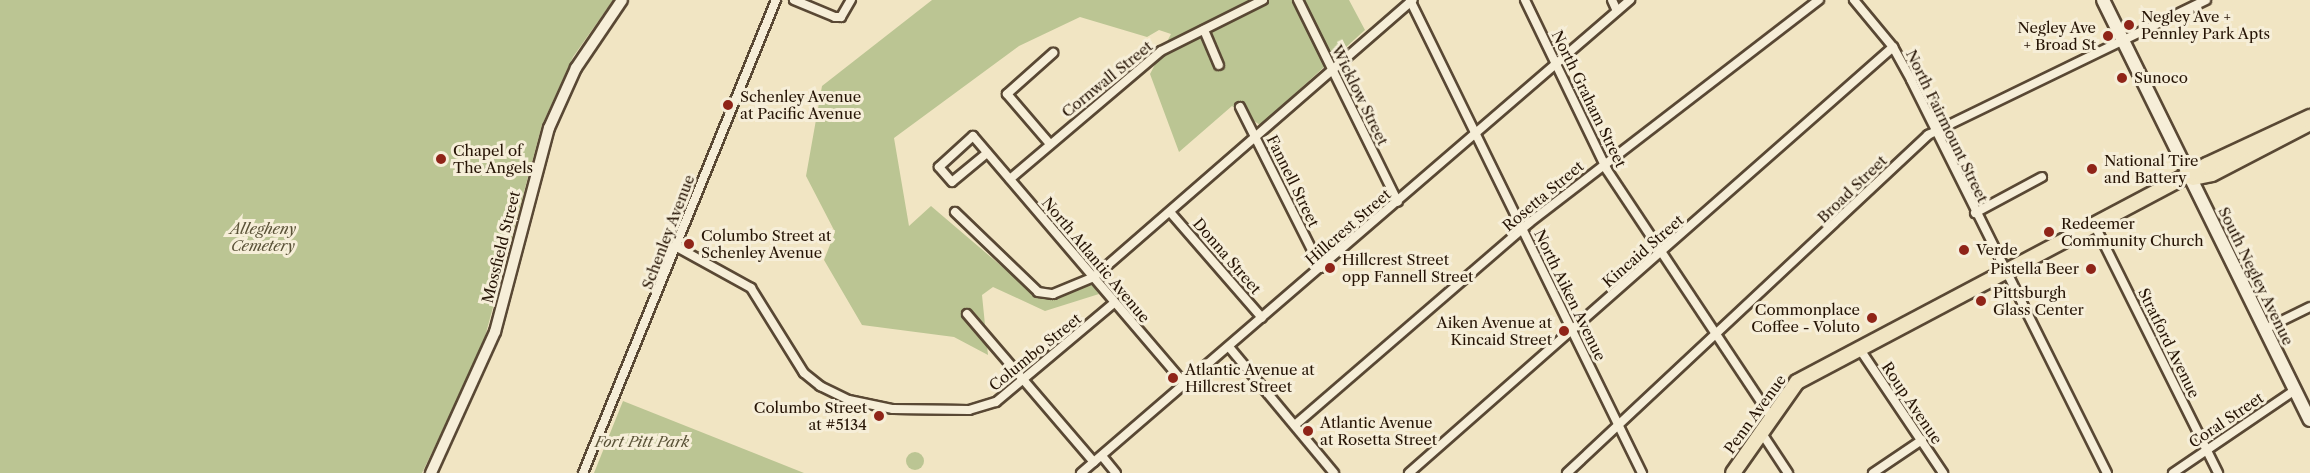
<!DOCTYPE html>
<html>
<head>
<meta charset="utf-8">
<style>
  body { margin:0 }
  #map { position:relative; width:2310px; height:473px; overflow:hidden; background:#f1e5c3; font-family:"Libre Caslon Text",serif }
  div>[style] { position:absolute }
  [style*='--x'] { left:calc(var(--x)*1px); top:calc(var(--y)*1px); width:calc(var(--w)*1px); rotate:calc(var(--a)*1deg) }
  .green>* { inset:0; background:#bbc593 }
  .round { border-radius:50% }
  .roads { filter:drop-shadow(2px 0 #594834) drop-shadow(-2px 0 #594834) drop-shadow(0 2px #594834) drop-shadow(0 -2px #594834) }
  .minor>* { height:8px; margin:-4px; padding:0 4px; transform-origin:4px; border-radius:4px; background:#f6eed8 }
  .tertiary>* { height:10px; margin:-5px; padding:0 5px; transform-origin:5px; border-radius:5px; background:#f6eed8 }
  .secondary>* { height:12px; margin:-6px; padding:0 6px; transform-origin:6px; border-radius:6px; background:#f6eed8 }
  .primary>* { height:14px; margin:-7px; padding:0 7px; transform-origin:7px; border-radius:7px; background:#f1e5c3 }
  .dots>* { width:16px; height:16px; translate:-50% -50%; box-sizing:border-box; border:3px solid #f6eed8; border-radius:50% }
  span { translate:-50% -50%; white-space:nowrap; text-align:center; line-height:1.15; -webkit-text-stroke:6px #f6eed8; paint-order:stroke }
  .poi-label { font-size:15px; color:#261405 }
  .left { translate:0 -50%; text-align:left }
  .right { translate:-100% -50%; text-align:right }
  .street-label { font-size:15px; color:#261405 }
  .park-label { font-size:15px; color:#5a5237; font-style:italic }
</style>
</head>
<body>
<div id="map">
  <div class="green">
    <div style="clip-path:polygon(0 0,613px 0,573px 57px,542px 125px,482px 348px,422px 473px,0 473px)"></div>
    <div style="clip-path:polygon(932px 0,1349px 0,1365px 30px,1260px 125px,1232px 106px,1179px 152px,1150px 74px,1171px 34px,1159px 30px,1147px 37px,1080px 17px,1019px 46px,894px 138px,909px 226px,931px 206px,1040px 299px,1090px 282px,1099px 294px,1045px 311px,993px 287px,982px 295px,988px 355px,954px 337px,862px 325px,824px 260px,835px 232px,806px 176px,822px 86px)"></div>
    <div style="clip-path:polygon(623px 401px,804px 473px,594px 473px)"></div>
    <div class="round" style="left:906px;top:452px;width:18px;height:18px"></div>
  </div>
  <div class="roads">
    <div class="minor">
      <div style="--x:794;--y:0;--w:44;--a:22.5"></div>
      <div style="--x:835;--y:17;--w:6;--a:0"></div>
      <div style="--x:841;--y:17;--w:20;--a:-60"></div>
      <div style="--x:1298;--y:0;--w:225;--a:63.7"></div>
      <div style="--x:1410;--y:0;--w:527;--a:63.87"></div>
      <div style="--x:1525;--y:0;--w:189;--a:64.2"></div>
      <div style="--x:1607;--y:170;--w:296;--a:56.4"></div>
      <div style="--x:1612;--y:0;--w:12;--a:66"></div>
      <div style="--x:1854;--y:0;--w:61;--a:50.3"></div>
      <div style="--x:1893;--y:47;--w:38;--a:61"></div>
      <div style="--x:1911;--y:80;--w:439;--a:63.5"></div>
      <div style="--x:1204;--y:30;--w:38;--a:67"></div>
      <div style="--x:1240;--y:107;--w:180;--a:63.3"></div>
      <div style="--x:1050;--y:144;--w:66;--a:-130.7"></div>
      <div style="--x:1007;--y:94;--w:62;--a:-41.7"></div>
      <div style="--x:987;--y:153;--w:45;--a:140.4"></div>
      <div style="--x:952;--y:182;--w:20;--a:-131"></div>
      <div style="--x:939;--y:167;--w:46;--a:-42.4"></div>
      <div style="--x:973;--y:136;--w:326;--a:49.5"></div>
      <div style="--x:1010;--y:179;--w:198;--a:-40.3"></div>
      <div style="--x:1161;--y:51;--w:114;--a:-26.6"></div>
      <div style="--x:955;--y:212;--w:115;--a:43.9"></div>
      <div style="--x:1038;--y:292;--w:15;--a:8"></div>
      <div style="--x:1053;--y:294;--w:44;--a:-22.5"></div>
      <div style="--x:1094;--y:277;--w:422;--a:-41"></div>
      <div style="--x:1170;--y:212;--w:140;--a:49"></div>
      <div style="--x:1975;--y:213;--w:76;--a:-28.2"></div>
      <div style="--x:2095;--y:226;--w:276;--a:63.5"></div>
      <div style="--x:675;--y:246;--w:87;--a:28.9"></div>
      <div style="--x:751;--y:288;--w:100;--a:58.1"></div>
      <div style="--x:804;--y:373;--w:21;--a:39"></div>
      <div style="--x:820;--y:386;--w:32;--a:26"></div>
      <div style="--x:849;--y:400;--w:45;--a:11.6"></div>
      <div style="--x:893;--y:409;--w:76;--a:0.8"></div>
      <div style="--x:969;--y:410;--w:28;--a:-17"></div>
      <div style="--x:996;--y:402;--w:154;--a:-40"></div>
      <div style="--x:967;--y:314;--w:195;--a:49.4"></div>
      <div style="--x:2265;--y:329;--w:50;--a:-26.1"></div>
      <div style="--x:1229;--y:347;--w:164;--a:50.2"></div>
      <div style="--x:1859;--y:348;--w:151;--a:56.1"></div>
      <div style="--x:1295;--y:425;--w:309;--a:-40.8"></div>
      <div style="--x:1529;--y:223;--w:366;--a:-37.6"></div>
      <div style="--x:1761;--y:432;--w:49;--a:56.6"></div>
      <div style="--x:1102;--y:456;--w:22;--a:51"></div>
      <div style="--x:583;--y:473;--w:511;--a:-67.8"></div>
      <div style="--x:1081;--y:473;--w:725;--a:-40.75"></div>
      <div style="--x:1409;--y:473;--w:645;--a:-41.35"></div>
      <div style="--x:1567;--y:473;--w:495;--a:-43.1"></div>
      <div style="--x:1928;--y:135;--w:309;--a:-25.9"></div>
      <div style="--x:1873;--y:473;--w:59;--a:-34"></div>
      <div style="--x:2173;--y:473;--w:148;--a:-34.2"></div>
    </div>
    <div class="tertiary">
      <div style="--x:431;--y:473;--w:155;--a:-65.6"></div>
      <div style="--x:495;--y:332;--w:211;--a:-75.2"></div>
      <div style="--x:549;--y:128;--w:66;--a:-65.8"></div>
      <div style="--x:576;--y:68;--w:82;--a:-55.9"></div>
    </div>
    <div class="secondary">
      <div style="--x:2103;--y:0;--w:468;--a:63.8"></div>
    </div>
    <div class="primary">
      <div style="--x:2193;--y:178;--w:19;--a:-12"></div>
      <div style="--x:2212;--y:174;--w:110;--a:-27.5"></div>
      <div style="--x:1733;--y:473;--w:111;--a:-54.9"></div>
      <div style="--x:1797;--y:382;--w:464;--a:-27.9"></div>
      <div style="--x:2207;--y:165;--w:114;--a:-25"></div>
    </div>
  </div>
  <div class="dots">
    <div style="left:2129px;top:25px;background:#8f2418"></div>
    <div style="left:2108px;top:36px;background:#8f2418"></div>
    <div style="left:2122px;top:78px;background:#8f2418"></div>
    <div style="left:728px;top:105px;background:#8f2418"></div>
    <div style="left:441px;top:159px;background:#8f2418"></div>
    <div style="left:2092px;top:169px;background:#8f2418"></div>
    <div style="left:2049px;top:232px;background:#8f2418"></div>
    <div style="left:689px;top:244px;background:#8f2418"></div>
    <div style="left:1964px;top:250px;background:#8f2418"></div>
    <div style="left:1330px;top:268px;background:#8f2418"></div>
    <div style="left:2091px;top:269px;background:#8f2418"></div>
    <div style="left:1981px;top:301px;background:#8f2418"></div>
    <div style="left:1872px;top:318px;background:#8f2418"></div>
    <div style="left:1564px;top:331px;background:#8f2418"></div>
    <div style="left:1173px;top:378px;background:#8f2418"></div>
    <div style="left:879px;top:416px;background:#8f2418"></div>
    <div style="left:1308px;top:431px;background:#8f2418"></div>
  </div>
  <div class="poi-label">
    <span class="left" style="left:2141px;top:25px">Negley Ave +<br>Pennley Park Apts</span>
    <span class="right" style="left:2096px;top:36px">Negley Ave<br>+ Broad St</span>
    <span class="left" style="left:2134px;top:78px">Sunoco</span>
    <span class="left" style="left:740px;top:105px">Schenley Avenue<br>at Pacific Avenue</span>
    <span class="left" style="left:453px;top:159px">Chapel of<br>The Angels</span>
    <span class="left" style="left:2104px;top:169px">National Tire<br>and Battery</span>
    <span class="left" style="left:2061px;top:232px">Redeemer<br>Community Church</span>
    <span class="left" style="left:701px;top:244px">Columbo Street at<br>Schenley Avenue</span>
    <span class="left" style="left:1976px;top:250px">Verde</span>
    <span class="left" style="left:1342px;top:268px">Hillcrest Street<br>opp Fannell Street</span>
    <span class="right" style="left:2079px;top:269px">Pistella Beer</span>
    <span class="left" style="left:1993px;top:301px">Pittsburgh<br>Glass Center</span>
    <span class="right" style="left:1860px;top:318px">Commonplace<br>Coffee - Voluto</span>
    <span class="right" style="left:1552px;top:331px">Aiken Avenue at<br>Kincaid Street</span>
    <span class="left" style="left:1185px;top:378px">Atlantic Avenue at<br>Hillcrest Street</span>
    <span class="right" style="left:867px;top:416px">Columbo Street<br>at #5134</span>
    <span class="left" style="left:1320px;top:431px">Atlantic Avenue<br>at Rosetta Street</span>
  </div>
  <div class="street-label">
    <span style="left:1107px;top:79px;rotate:-39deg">Cornwall Street</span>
    <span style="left:1360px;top:95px;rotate:64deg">Wicklow Street</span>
    <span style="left:1589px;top:99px;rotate:64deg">North Graham Street</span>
    <span style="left:1947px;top:126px;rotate:64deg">North Fairmount Street</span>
    <span style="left:1293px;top:181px;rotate:64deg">Fannell Street</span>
    <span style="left:1852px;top:189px;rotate:-44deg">Broad Street</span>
    <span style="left:1543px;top:196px;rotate:-40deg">Rosetta Street</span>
    <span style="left:1348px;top:227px;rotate:-41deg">Hillcrest Street</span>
    <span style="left:668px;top:232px;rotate:-69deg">Schenley Avenue</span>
    <span style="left:501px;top:247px;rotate:-76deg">Mossfield Street</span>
    <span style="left:1643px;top:251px;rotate:-41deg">Kincaid Street</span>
    <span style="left:1227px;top:256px;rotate:49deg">Donna Street</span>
    <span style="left:1096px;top:260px;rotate:50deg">North Atlantic Avenue</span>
    <span style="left:2256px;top:276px;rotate:64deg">South Negley Avenue</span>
    <span style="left:1570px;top:295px;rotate:64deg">North Aiken Avenue</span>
    <span style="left:2169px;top:343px;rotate:64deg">Stratford Avenue</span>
    <span style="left:1035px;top:352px;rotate:-39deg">Columbo Street</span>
    <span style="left:1912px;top:403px;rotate:56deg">Roup Avenue</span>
    <span style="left:1755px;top:414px;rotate:-54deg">Penn Avenue</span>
    <span style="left:2226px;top:420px;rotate:-34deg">Coral Street</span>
  </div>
  <div class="park-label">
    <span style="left:263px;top:237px">Allegheny<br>Cemetery</span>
    <span style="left:642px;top:442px">Fort Pitt Park</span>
  </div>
</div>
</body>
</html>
